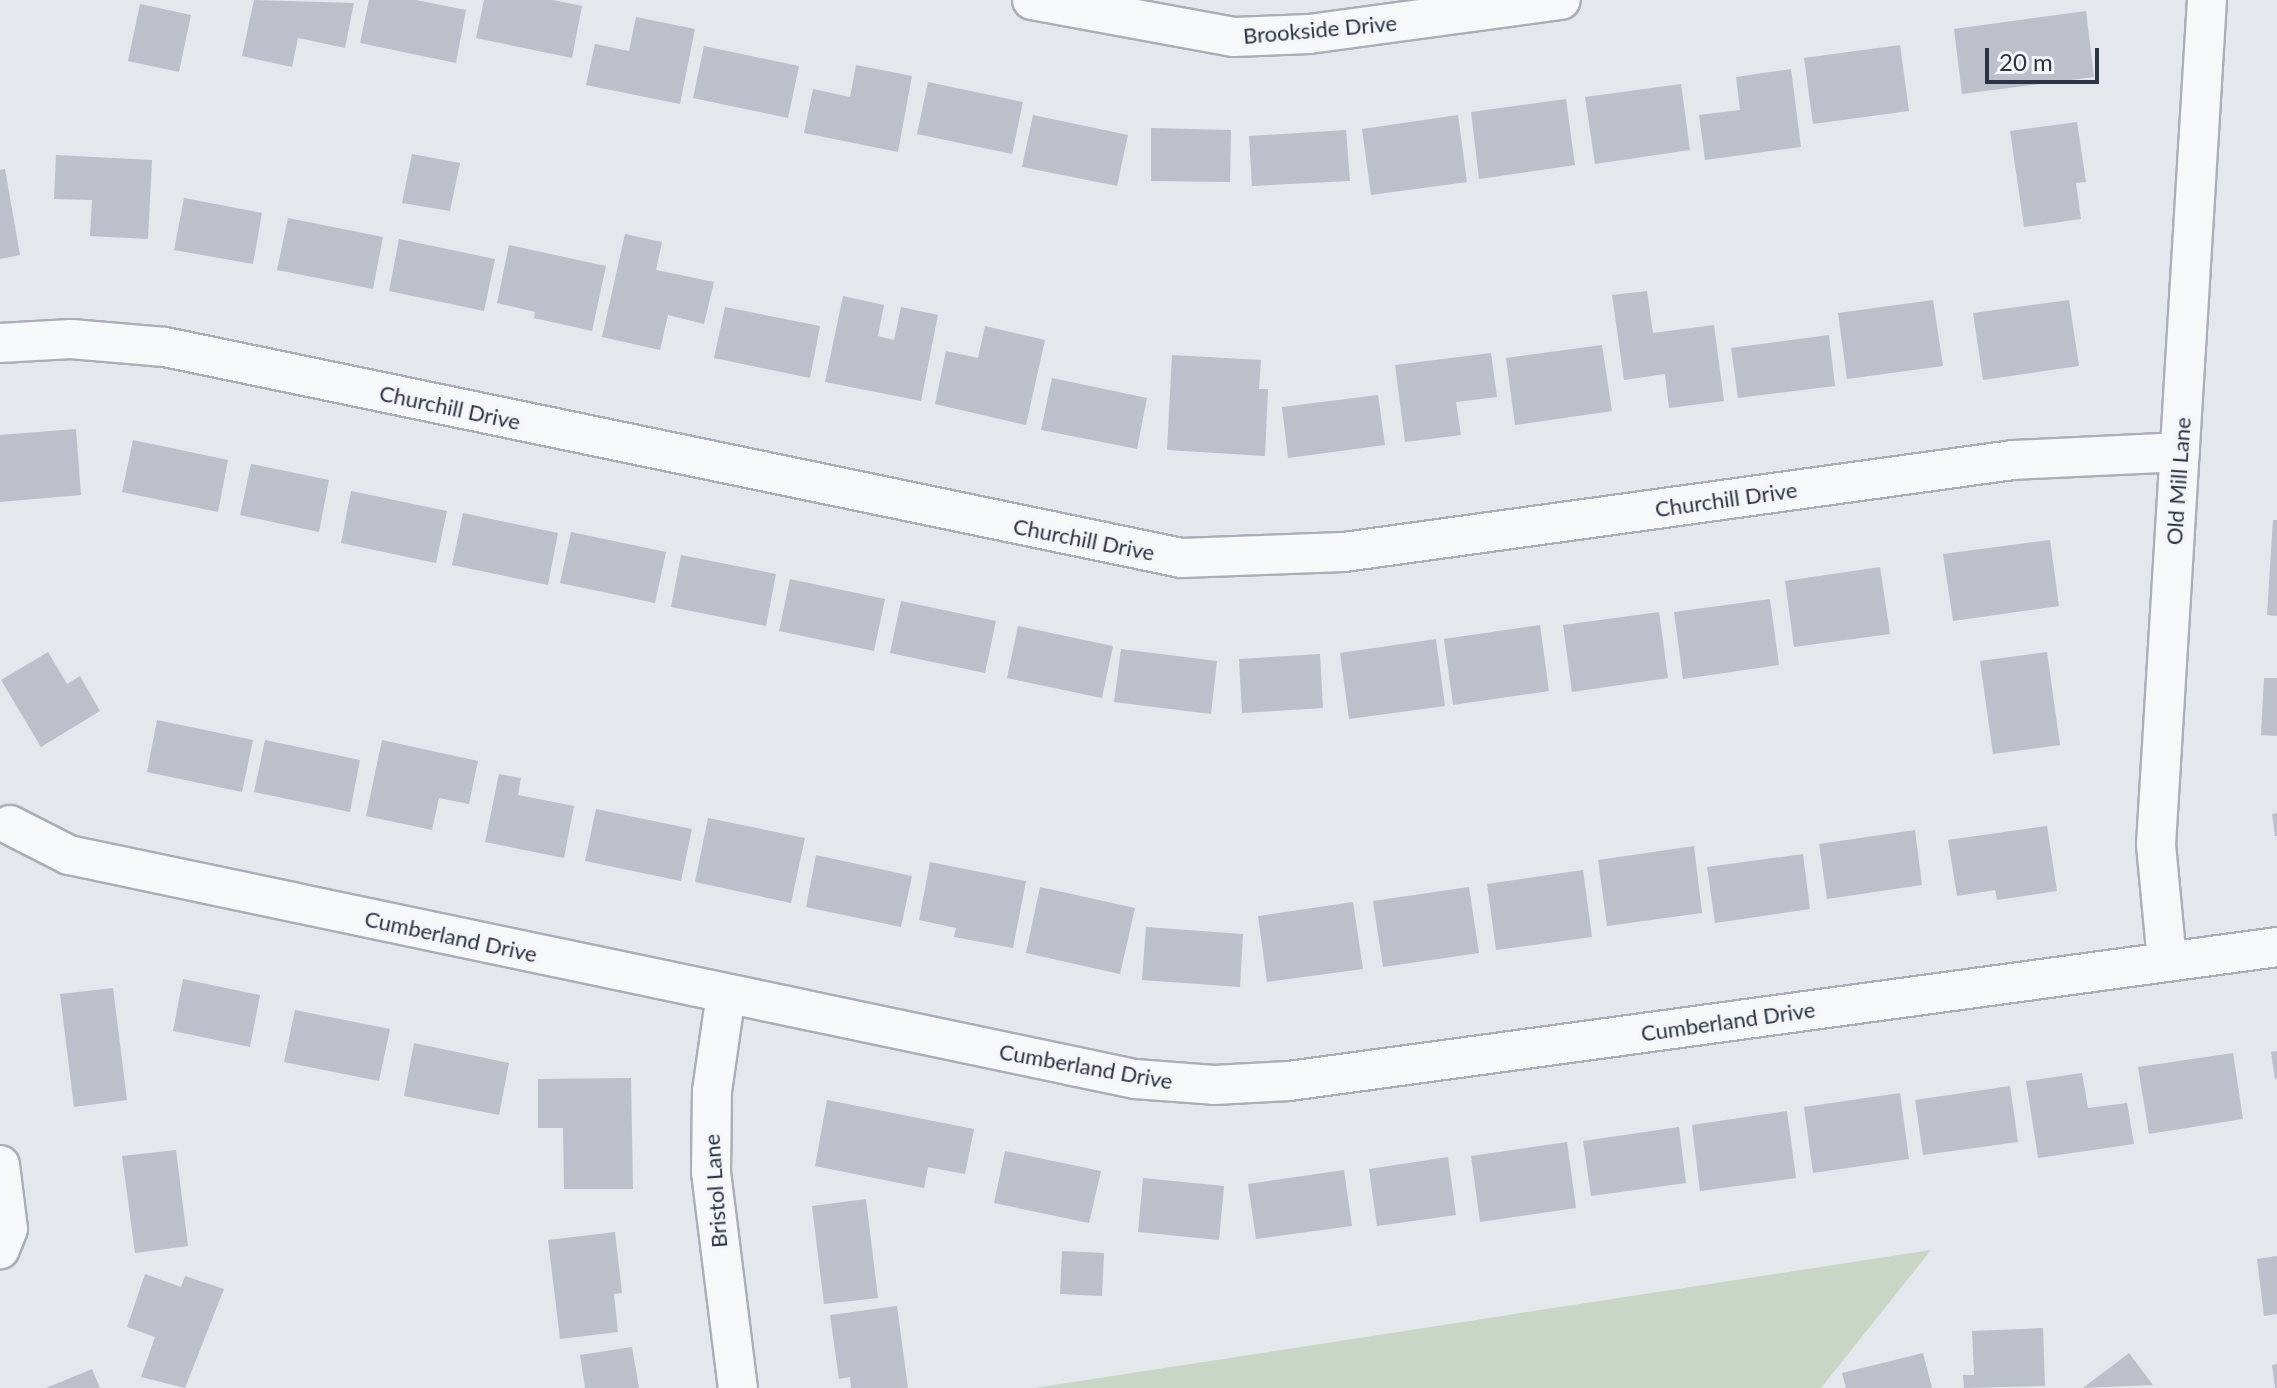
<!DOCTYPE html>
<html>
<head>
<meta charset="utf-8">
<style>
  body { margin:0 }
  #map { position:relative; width:2277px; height:1388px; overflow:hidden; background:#e4e7ec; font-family:Lato,sans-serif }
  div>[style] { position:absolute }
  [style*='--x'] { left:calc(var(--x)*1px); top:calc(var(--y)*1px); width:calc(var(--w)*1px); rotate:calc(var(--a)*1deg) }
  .green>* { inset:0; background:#c9d6c5 }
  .building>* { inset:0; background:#bbc0ca }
  .roads { filter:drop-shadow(2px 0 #a9aeb7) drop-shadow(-2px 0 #a9aeb7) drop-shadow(0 2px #a9aeb7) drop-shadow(0 -2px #a9aeb7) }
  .minor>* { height:38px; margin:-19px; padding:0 19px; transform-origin:19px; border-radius:19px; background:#f7f8fa }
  span { translate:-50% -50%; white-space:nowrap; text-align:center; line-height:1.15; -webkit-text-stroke:7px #f4f6f9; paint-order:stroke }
  .street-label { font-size:22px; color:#2b3445 }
  .scale { position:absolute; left:1985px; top:48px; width:114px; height:36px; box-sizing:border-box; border:4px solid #2b3445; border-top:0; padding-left:10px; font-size:24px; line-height:28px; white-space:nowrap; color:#2b3445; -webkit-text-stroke:6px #f4f6f9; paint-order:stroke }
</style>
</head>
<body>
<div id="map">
  <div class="green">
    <div style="clip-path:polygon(1931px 1250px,1821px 1388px,1034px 1388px)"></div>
  </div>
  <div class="building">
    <div style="clip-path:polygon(254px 0,354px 3px,345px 48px,298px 38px,292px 67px,242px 56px)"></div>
    <div style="clip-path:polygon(369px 0,416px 0,466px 10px,456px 63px,360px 43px)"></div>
    <div style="clip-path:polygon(484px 0,553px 0,582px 6px,572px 58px,476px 38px)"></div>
    <div style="clip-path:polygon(140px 4px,191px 15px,179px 72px,128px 61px)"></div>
    <div style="clip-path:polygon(2086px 11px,2094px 77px,1962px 94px,1954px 29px)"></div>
    <div style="clip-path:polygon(636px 17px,695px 29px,680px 104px,586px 85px,595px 44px,629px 51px)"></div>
    <div style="clip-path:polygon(1900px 45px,1909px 111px,1813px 124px,1804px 58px)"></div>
    <div style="clip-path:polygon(704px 46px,799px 66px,788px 118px,693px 98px)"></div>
    <div style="clip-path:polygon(856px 65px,912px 76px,898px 152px,804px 133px,813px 89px,850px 97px)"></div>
    <div style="clip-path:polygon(1791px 69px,1801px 147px,1705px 160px,1699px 115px,1740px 110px,1736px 77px)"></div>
    <div style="clip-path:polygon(928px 82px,1023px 102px,1012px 154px,917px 134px)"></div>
    <div style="clip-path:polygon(1681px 84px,1690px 150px,1595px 164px,1585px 97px)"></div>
    <div style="clip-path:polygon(1566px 99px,1575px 165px,1479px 179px,1471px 112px)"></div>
    <div style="clip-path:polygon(1033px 115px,1128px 135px,1117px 186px,1022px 167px)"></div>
    <div style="clip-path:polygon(1458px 115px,1467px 182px,1371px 195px,1362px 129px)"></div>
    <div style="clip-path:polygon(2077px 122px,2086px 182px,2076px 183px,2081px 219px,2024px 227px,2010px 131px)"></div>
    <div style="clip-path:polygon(1151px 128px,1231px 130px,1230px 182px,1151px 181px)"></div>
    <div style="clip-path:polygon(1346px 130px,1350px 181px,1252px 186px,1249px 136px)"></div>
    <div style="clip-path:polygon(412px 154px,460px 163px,450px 211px,402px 203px)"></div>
    <div style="clip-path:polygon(56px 155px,152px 160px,148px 239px,90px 236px,92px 200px,54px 199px)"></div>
    <div style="clip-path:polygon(5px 169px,20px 255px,0 259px,0 170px)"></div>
    <div style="clip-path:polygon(184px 198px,262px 213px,253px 264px,174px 250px)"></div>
    <div style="clip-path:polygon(288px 218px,383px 237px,373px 289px,277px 270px)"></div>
    <div style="clip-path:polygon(625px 234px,662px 242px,656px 270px,714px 282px,704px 324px,668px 315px,660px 350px,602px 337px)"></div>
    <div style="clip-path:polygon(399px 239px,495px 259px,484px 311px,389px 291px)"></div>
    <div style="clip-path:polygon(509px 245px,606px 266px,592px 331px,534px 318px,535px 312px,497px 303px)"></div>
    <div style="clip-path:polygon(1647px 291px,1653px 333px,1714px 325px,1724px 401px,1669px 408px,1665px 374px,1624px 380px,1612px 295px)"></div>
    <div style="clip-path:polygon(843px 296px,884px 305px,878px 336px,894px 340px,901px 307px,938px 315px,921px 401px,825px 382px)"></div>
    <div style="clip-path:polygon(1933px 300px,1943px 366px,1847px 379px,1838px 313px)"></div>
    <div style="clip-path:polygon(2069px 300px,2079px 366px,1983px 380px,1973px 313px)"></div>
    <div style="clip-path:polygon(725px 307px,820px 326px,810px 378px,714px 358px)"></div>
    <div style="clip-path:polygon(985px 326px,1045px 340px,1026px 425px,935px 404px,946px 351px,978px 358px)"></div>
    <div style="clip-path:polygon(1829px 335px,1835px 386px,1738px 398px,1731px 348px)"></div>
    <div style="clip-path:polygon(1602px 345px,1612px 411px,1515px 425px,1506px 358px)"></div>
    <div style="clip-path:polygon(1491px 353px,1497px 397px,1456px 402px,1461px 435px,1405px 442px,1395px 365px)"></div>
    <div style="clip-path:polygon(1172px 355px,1261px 360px,1259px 389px,1268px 389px,1265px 456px,1167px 450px)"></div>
    <div style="clip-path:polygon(1052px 378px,1147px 398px,1137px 449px,1041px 430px)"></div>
    <div style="clip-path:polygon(1378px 395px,1385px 445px,1288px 458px,1282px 407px)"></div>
    <div style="clip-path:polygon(76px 429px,81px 495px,0 502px,0 435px)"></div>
    <div style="clip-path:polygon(133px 440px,228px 460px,218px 512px,122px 492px)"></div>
    <div style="clip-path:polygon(251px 464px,329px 480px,319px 532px,240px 515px)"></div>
    <div style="clip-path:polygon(351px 491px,447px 511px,436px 563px,341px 543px)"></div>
    <div style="clip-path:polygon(463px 513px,558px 533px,548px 585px,452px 565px)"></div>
    <div style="clip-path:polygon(2273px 520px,2277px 520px,2277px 616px,2267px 615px)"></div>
    <div style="clip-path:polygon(571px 532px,666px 552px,655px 603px,560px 583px)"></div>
    <div style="clip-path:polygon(2050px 540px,2059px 606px,1953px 621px,1943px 554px)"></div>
    <div style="clip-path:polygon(681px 555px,776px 574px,766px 626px,671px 607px)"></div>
    <div style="clip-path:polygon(1880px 567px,1890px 634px,1794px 647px,1785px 581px)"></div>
    <div style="clip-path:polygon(790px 579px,885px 599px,874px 651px,779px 631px)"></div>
    <div style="clip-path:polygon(1770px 599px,1779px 665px,1683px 679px,1674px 612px)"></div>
    <div style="clip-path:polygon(901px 601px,996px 621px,985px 673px,890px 653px)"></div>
    <div style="clip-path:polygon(1659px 612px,1668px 678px,1572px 692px,1563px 625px)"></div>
    <div style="clip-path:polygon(1540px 625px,1549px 691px,1453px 705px,1444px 639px)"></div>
    <div style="clip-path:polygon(1018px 626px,1113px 646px,1102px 698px,1007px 678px)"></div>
    <div style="clip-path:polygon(1436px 639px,1445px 706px,1349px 719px,1340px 653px)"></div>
    <div style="clip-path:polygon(1121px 649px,1217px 661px,1211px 714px,1114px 702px)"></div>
    <div style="clip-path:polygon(48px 652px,67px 684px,80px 676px,100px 711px,41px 747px,1px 680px)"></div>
    <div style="clip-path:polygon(2047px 652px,2060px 745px,1993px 754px,1980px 661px)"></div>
    <div style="clip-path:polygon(1320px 654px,1323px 708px,1242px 713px,1239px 659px)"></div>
    <div style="clip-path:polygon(2264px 678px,2277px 678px,2277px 736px,2261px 735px)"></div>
    <div style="clip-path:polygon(157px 720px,253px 740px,242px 792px,147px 772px)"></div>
    <div style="clip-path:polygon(265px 740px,360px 760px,350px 812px,254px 792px)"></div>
    <div style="clip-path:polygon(382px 740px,478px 761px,469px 804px,439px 798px,432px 830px,366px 816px)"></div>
    <div style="clip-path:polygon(499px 774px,521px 778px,518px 795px,574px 806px,564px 858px,485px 842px)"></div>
    <div style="clip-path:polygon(596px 809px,692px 829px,681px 881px,585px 861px)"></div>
    <div style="clip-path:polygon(2277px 813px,2277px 836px,2275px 836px,2272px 814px)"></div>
    <div style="clip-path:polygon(708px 818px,805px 838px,791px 903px,695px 882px)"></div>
    <div style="clip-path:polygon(2047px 826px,2057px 891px,1997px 900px,1995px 890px,1957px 896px,1948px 840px)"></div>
    <div style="clip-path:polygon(1915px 830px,1922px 885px,1827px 899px,1819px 844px)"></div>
    <div style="clip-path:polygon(1694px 846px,1702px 913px,1607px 926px,1598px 860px)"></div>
    <div style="clip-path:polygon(1803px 854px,1810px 909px,1715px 923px,1707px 867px)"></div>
    <div style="clip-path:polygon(816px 855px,912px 876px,901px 927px,806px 907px)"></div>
    <div style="clip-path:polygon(930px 862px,1026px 881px,1013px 948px,954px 937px,956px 928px,919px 920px)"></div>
    <div style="clip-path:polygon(1583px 870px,1592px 937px,1496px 950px,1487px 884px)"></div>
    <div style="clip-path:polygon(1040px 887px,1135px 908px,1120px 974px,1026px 953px)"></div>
    <div style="clip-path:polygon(1469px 887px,1479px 953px,1383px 967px,1373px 901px)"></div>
    <div style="clip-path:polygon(1353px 902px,1363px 969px,1267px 982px,1258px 916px)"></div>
    <div style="clip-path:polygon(1146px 927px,1243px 934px,1240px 987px,1142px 980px)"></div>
    <div style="clip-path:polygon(183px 979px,260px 995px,250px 1047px,173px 1031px)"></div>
    <div style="clip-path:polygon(113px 988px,127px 1100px,74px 1107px,60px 994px)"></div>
    <div style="clip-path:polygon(295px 1010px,390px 1029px,379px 1081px,284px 1062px)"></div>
    <div style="clip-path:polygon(414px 1043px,509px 1063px,499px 1115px,404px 1096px)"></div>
    <div style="clip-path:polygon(2277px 1051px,2277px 1078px,2275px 1079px,2271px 1052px)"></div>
    <div style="clip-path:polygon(2233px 1053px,2243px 1119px,2149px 1134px,2138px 1067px)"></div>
    <div style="clip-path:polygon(2082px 1073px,2088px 1108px,2127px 1103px,2134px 1144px,2038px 1158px,2026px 1081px)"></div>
    <div style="clip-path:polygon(631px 1078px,633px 1189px,564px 1189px,563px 1128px,538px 1128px,538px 1079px)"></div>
    <div style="clip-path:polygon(2010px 1086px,2018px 1142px,1923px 1155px,1915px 1100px)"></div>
    <div style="clip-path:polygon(1900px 1093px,1909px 1159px,1813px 1173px,1804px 1107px)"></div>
    <div style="clip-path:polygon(827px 1100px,974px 1129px,965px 1174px,928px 1167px,924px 1188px,815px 1166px)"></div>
    <div style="clip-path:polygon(1787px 1111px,1796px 1178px,1700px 1191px,1692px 1125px)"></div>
    <div style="clip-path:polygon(1679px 1127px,1686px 1183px,1591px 1196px,1583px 1141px)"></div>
    <div style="clip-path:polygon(1567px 1142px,1576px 1208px,1480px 1222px,1471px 1156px)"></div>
    <div style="clip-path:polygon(176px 1150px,188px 1246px,135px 1253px,122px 1156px)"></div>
    <div style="clip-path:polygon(1005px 1151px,1101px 1171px,1089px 1223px,994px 1203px)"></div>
    <div style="clip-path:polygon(1448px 1157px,1456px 1215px,1377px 1226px,1369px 1169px)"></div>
    <div style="clip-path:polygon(1344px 1170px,1352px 1226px,1256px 1239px,1248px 1184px)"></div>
    <div style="clip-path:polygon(1143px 1178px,1224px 1186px,1219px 1240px,1138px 1232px)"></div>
    <div style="clip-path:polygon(866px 1199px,878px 1298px,824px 1304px,812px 1206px)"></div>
    <div style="clip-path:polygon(615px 1232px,622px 1293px,614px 1294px,618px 1332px,560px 1339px,548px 1240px)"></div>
    <div style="clip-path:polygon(1062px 1251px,1104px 1253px,1102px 1296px,1060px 1294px)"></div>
    <div style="clip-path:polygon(2277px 1256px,2277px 1314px,2264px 1316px,2257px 1259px)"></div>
    <div style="clip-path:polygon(145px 1274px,181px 1287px,185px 1276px,224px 1289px,185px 1388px,141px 1377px,155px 1337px,127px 1327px)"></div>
    <div style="clip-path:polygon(897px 1306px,908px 1388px,851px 1388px,850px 1377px,839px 1379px,830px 1315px)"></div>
    <div style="clip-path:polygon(2043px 1328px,2045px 1386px,1964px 1388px,1963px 1375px,1974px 1375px,1972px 1331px)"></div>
    <div style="clip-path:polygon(632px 1347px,639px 1388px,585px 1388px,580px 1355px)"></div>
    <div style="clip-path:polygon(1923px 1353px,1932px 1388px,1846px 1388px,1842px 1373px)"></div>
    <div style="clip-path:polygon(2129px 1353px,2153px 1385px,2083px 1388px)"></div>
    <div style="clip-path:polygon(2277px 1364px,2277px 1388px,2275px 1388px,2272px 1365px)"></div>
    <div style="clip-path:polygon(92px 1369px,100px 1388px,46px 1388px)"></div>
  </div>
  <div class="roads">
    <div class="minor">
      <div style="--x:1032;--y:0;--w:205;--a:10.4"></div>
      <div style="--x:1234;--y:37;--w:75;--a:-2.3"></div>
      <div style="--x:1309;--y:34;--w:254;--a:-7.7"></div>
      <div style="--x:0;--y:343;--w:71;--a:-3.2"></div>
      <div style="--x:71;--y:339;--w:94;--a:4.9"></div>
      <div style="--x:165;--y:347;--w:1038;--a:11.73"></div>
      <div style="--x:1181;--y:558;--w:163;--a:-2.1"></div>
      <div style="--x:1344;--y:552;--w:675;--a:-7.83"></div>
      <div style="--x:2013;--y:460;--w:167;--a:-2.7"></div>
      <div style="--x:10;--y:825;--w:66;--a:27"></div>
      <div style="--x:69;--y:855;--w:1089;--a:11.87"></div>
      <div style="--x:1135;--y:1079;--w:79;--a:4.3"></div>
      <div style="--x:1214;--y:1085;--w:75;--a:-3.1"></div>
      <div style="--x:1289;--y:1081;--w:997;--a:-7.72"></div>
      <div style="--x:2167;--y:961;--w:117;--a:-95.4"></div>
      <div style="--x:2156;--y:845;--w:847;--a:-86.55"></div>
      <div style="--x:726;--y:994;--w:98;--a:98.2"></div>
      <div style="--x:712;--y:1091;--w:81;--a:90.7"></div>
      <div style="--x:711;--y:1172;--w:218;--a:82.9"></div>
      <div style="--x:0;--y:1165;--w:64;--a:82.9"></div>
      <div style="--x:8;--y:1229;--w:22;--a:112"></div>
    </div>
  </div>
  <div class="street-label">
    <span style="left:1320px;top:29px;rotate:-5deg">Brookside Drive</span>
    <span style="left:450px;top:407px;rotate:12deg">Churchill Drive</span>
    <span style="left:2178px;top:481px;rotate:-86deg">Old Mill Lane</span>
    <span style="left:1726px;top:499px;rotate:-8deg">Churchill Drive</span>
    <span style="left:1084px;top:539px;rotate:11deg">Churchill Drive</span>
    <span style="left:451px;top:936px;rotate:12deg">Cumberland Drive</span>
    <span style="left:1728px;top:1021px;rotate:-8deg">Cumberland Drive</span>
    <span style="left:1086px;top:1066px;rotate:10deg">Cumberland Drive</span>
    <span style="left:715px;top:1191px;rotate:-94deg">Bristol Lane</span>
  </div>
  <div class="scale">20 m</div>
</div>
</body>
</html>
